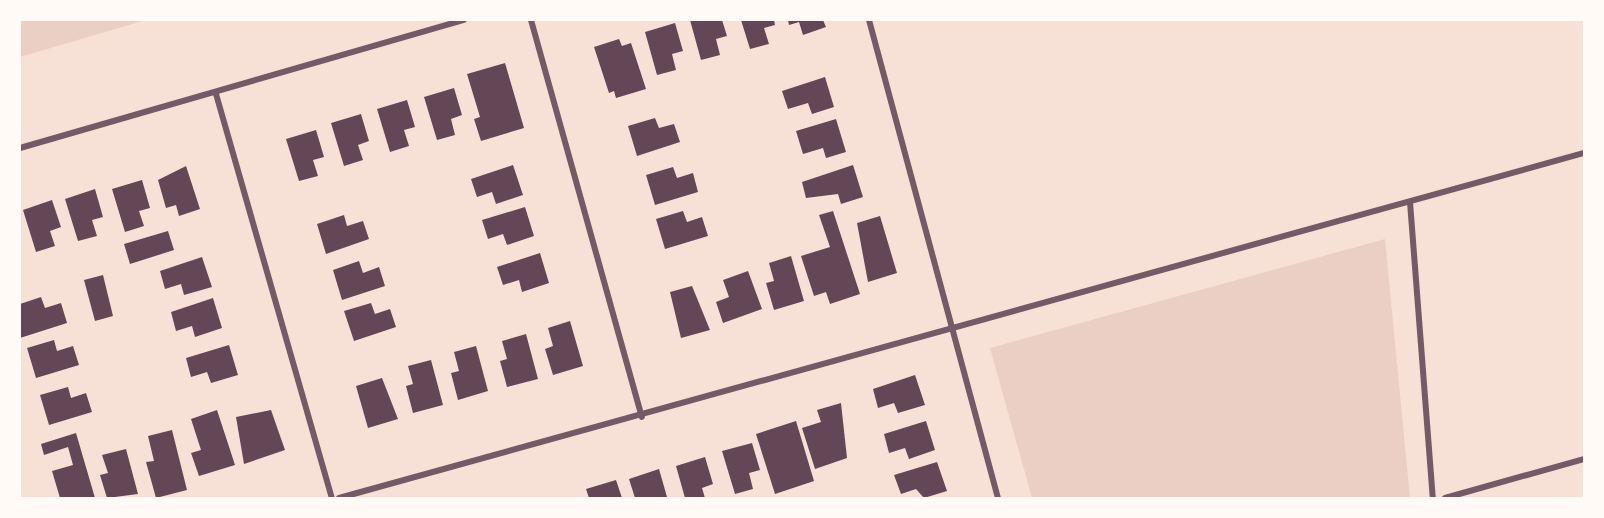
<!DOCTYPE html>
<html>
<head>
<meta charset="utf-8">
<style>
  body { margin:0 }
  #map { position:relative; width:1604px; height:518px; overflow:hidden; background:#f7e1d7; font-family:Poppins,sans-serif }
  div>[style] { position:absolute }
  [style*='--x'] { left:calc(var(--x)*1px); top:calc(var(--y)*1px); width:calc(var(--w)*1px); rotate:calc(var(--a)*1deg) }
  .green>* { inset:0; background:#ebcfc5 }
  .building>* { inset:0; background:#644757 }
  .minor>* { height:6px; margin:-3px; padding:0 3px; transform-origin:3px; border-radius:3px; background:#755966 }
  span { translate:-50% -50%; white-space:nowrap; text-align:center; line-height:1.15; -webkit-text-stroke:4.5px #fffaf5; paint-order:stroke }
  .frame { position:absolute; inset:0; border:21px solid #fffaf5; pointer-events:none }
</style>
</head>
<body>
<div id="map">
  <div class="green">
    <div style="clip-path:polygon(20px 20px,146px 20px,20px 57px)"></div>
    <div style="clip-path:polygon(1385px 239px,1410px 498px,1032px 498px,990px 348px)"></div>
  </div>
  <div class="building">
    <div style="clip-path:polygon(690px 20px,722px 20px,727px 36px,716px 39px,720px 55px,701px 60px)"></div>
    <div style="clip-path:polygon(741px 20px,774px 20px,775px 25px,764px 28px,769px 44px,750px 49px)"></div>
    <div style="clip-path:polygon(788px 20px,823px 20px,826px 27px,803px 35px,799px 22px,789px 25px)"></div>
    <div style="clip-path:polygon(675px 23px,683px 51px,672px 54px,676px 70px,657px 75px,645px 32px)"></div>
    <div style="clip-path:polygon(619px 39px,622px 46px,631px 43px,646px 89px,616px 98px,614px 91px,609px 93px,594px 47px)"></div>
    <div style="clip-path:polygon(505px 63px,524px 128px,481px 141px,474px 119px,480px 117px,467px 74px)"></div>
    <div style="clip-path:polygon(825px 77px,834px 107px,812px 114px,808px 103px,788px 109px,782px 91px)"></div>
    <div style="clip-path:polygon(454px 88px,462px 115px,451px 119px,455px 135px,437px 140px,424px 97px)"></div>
    <div style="clip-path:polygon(407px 100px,415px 127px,404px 130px,409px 146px,390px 152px,377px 109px)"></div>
    <div style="clip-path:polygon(361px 114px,369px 141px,358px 145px,363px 160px,344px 166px,331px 123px)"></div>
    <div style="clip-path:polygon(655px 118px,659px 128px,674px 124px,680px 142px,637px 156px,628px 126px)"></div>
    <div style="clip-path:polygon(836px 119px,846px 152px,826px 158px,823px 148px,803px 154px,796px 131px)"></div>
    <div style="clip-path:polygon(316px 130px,324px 157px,313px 160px,318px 176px,299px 181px,286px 139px)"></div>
    <div style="clip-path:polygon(513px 165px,523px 195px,496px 204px,492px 192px,477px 197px,471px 179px)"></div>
    <div style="clip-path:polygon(853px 165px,863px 197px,841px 204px,838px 194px,806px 198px,802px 182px)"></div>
    <div style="clip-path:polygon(186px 166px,200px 209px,179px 216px,176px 205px,166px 208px,158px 180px)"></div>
    <div style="clip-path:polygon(673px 167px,677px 178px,693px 173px,698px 192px,655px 205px,646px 175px)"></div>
    <div style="clip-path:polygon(142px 180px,150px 208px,139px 211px,144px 226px,125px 232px,112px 189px)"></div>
    <div style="clip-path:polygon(95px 189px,103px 217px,92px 220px,97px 236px,78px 241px,65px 199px)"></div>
    <div style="clip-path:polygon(52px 200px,61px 227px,50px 231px,55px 246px,36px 252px,23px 210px)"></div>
    <div style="clip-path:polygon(525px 207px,534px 236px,507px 245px,503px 234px,488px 239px,482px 220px)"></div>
    <div style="clip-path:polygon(683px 211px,687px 222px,702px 217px,708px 236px,665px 249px,656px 219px)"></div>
    <div style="clip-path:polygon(833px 211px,860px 294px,830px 304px,826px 292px,814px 296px,801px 256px,830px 247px,819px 215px)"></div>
    <div style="clip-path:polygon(344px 215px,347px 226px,363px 221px,369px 239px,326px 254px,317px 224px)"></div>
    <div style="clip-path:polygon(880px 216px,897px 273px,868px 282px,857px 223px)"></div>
    <div style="clip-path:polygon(168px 231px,174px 250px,130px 264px,124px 244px)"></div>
    <div style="clip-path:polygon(540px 253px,549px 283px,522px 292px,519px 280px,503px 285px,497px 267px)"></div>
    <div style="clip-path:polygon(791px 256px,804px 301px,774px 310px,766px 283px,774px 281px,769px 263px)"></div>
    <div style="clip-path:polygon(202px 257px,212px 287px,184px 295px,181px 284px,165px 289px,160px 271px)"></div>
    <div style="clip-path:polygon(359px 261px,363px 273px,379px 267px,385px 286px,342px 300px,333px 270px)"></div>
    <div style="clip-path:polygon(748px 271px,762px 309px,723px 323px,716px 302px,729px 297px,723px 280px)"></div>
    <div style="clip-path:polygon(103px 275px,113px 316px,95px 321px,84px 280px)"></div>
    <div style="clip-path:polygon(692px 286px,710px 330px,681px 338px,670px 292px)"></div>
    <div style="clip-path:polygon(41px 297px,45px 308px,61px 303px,67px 323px,20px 338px,20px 304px)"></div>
    <div style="clip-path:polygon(213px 298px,222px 328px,195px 337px,192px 326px,176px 331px,171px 312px)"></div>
    <div style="clip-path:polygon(371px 303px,375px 314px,390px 309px,396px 327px,354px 341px,344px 311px)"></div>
    <div style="clip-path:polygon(570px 321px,583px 366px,553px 375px,545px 349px,553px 346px,548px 328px)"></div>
    <div style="clip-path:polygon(526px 334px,538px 379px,507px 387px,500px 361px,507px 359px,502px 341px)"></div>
    <div style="clip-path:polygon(54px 340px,57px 351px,73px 346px,79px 365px,36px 378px,27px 348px)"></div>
    <div style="clip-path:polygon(229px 345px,238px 375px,211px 383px,207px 372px,191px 377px,186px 358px)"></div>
    <div style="clip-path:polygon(476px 346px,488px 391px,458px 400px,451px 373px,459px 371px,454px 352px)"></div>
    <div style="clip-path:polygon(431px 360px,443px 405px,413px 413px,406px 386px,413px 384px,408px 366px)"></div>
    <div style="clip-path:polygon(915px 375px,925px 405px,898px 413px,894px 403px,878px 408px,873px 389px)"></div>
    <div style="clip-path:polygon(382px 378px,398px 419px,368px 428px,356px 386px)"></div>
    <div style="clip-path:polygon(68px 387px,71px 398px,86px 393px,92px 412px,49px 425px,40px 395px)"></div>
    <div style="clip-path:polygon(841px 403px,847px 458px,815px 469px,802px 428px,821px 422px,817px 410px)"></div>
    <div style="clip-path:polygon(217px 410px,235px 465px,199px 476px,191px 453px,201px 450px,191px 419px)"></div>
    <div style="clip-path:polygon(271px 410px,285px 450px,244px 464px,236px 417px)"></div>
    <div style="clip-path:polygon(796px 421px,814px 481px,775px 494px,756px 434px)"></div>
    <div style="clip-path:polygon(926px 421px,935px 450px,909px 459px,905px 448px,889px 453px,884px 434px)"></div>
    <div style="clip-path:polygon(172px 430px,187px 490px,156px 498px,146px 462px,154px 461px,148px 436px)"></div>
    <div style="clip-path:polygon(76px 433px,95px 498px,60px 498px,52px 471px,73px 465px,68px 447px,44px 455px,41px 444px)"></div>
    <div style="clip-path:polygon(752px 443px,760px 470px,749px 473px,753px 489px,735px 494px,722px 451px)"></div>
    <div style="clip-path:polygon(126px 449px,138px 494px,107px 498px,100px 475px,108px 473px,102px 455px)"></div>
    <div style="clip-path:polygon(705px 457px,713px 484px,702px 488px,705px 498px,685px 498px,676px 466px)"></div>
    <div style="clip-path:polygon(937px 462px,947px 491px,924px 498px,916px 489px,901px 494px,894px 475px)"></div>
    <div style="clip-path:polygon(659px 469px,667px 497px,635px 498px,629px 479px)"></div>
    <div style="clip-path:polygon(616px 480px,622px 498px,589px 498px,586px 489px)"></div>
  </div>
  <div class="minor">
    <div style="--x:531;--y:20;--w:412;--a:74.4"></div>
    <div style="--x:869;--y:20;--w:495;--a:74.9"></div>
    <div style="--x:216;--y:94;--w:420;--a:74"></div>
    <div style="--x:20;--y:148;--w:462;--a:-16.1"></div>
    <div style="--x:1410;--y:202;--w:297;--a:85.6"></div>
    <div style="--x:339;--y:498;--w:1292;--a:-15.49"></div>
    <div style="--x:1445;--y:498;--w:144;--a:-15.7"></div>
  </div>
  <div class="frame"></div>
</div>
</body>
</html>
